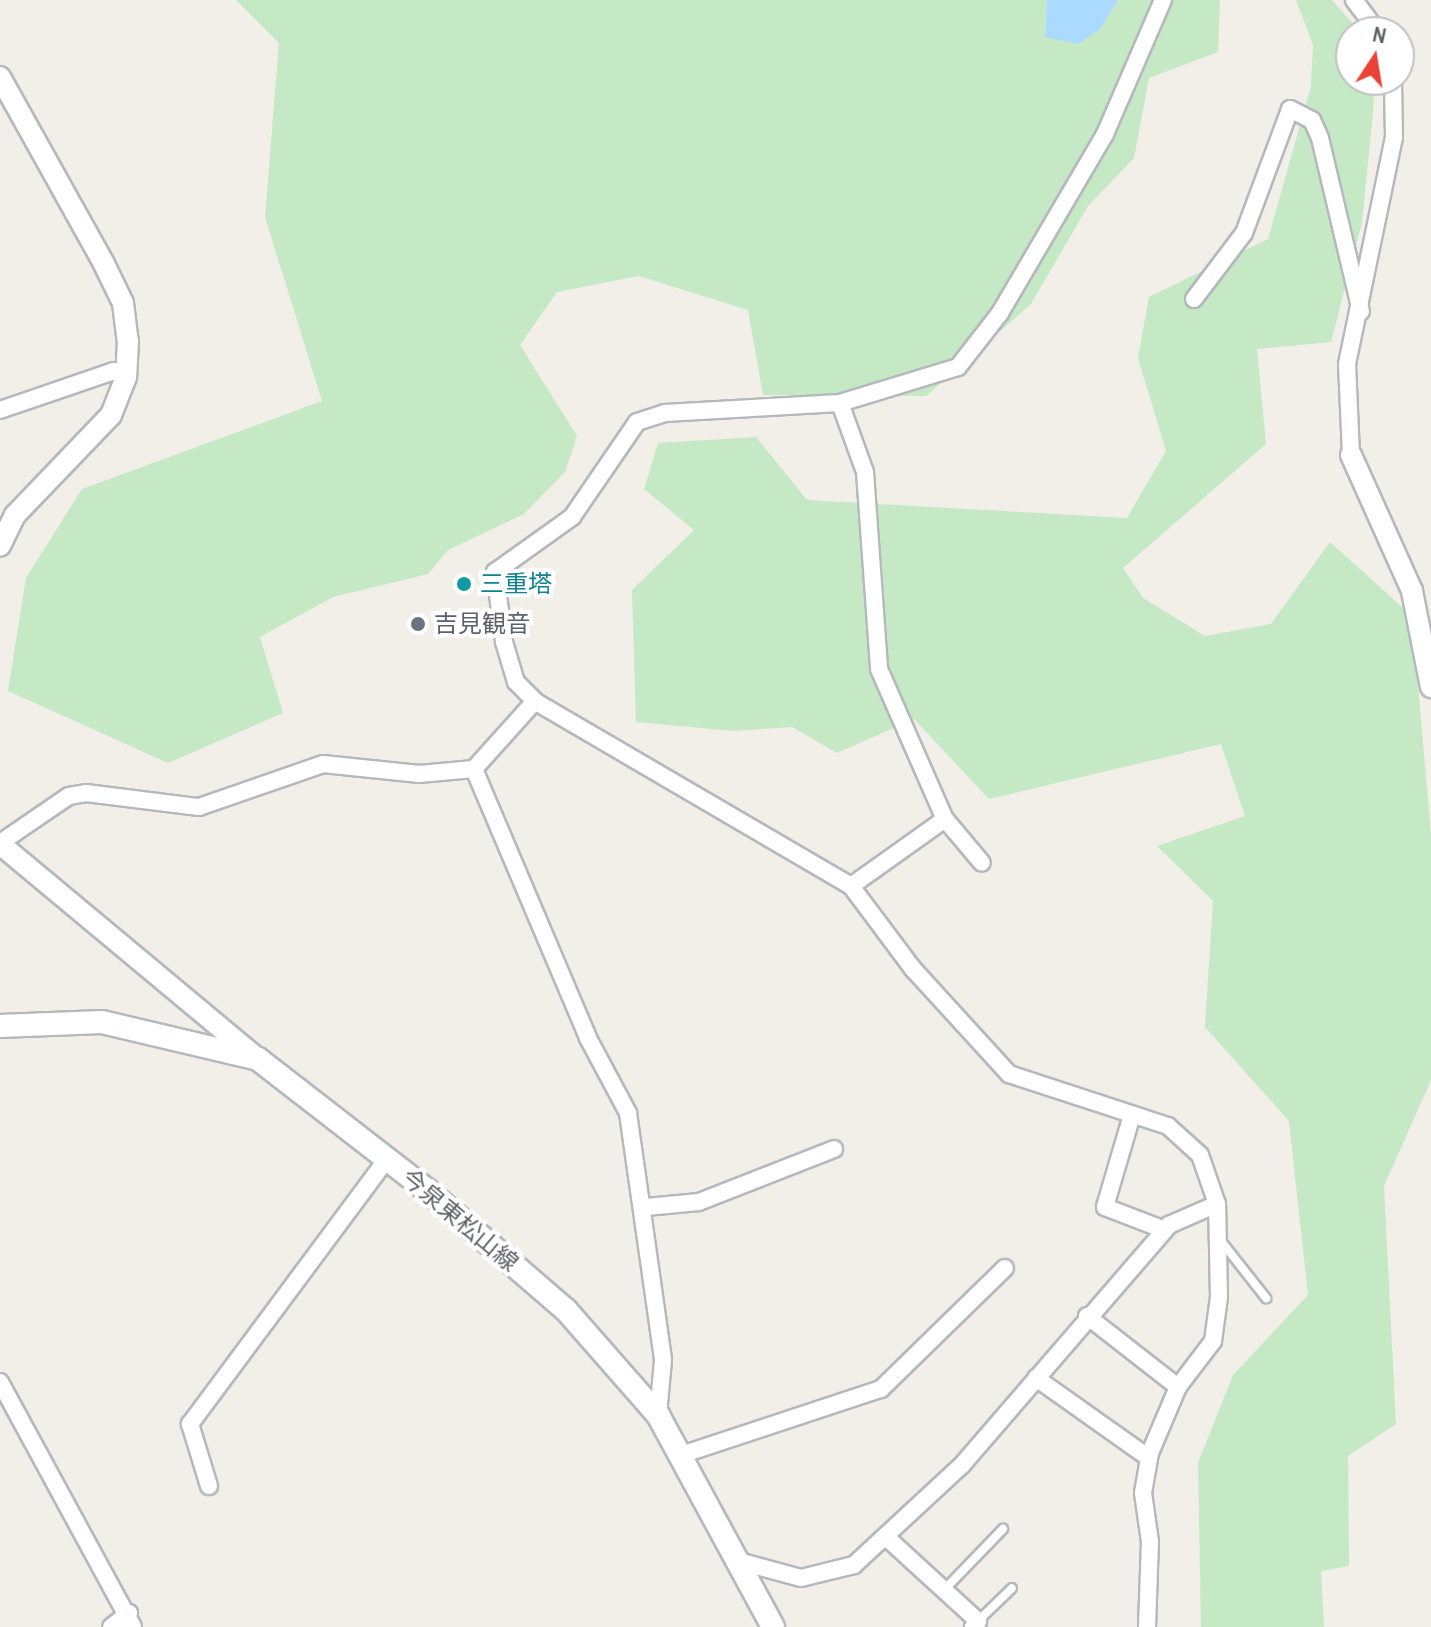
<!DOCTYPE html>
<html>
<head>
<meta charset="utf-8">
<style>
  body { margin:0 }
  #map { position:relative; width:1431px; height:1627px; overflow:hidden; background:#f1efe8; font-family:"Archivo Narrow","Noto Sans JP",sans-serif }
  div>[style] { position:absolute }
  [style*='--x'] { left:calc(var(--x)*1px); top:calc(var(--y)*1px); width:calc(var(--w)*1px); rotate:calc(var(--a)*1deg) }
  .green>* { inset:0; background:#c5e8c5 }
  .water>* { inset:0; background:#aadaff }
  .roads { filter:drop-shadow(2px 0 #b5b8bc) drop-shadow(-2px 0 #b5b8bc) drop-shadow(0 2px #b5b8bc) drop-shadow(0 -2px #b5b8bc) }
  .service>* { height:8px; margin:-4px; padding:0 4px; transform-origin:4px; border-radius:4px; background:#fff }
  .minor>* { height:16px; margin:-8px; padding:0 8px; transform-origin:8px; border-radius:8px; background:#fff }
  .tertiary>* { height:20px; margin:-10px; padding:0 10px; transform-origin:10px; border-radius:10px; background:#fff }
  .secondary>* { height:22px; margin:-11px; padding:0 11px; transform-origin:11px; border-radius:11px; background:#fff }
  .dots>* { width:22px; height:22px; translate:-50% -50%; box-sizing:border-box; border:4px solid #fff; border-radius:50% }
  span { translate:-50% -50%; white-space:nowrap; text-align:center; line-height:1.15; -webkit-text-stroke:8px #fff; paint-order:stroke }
  .culture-label { font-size:24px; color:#0d838f }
  .left { translate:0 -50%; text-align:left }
  .worship-label { font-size:24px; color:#5b616d }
  .street-label { font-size:24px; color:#5f6368 }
  .north { position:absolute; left:1335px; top:16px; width:80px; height:80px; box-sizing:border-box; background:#fff; border:2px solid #bfc1c3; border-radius:50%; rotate:12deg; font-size:22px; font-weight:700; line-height:32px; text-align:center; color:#5f6368 }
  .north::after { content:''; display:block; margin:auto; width:28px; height:36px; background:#ea4335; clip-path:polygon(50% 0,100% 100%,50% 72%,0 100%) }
</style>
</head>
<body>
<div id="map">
  <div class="green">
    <div style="clip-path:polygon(236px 0,1047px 0,1045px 37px,1100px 29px,1118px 0,1220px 0,1218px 52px,1149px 78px,1134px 158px,1088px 206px,1031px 304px,926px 396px,763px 395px,748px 310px,639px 276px,557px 292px,520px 345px,577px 436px,565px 472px,524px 514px,448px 550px,428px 574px,333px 597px,260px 637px,283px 713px,168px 763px,8px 691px,26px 578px,82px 489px,322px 401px,265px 217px,279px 43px)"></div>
    <div style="clip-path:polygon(1296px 0,1332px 0,1360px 32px,1351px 32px,1351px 80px,1370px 80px,1374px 102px,1362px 222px,1331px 342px,1257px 349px,1266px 444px,1123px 568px,1143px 598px,1205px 636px,1271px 624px,1330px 542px,1412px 616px,1431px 835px,1431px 1080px,1384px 1186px,1396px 1424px,1348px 1456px,1349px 1566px,1321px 1571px,1324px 1627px,1201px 1627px,1198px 1463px,1233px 1375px,1308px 1295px,1289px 1121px,1205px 1027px,1213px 901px,1157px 846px,1245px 816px,1221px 744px,989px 799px,914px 719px,837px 753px,792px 727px,734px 731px,636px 722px,632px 590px,694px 530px,644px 489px,658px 443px,756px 437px,807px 500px,1127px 518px,1166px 451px,1138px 358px,1149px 297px,1268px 239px,1311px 86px,1313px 45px)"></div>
  </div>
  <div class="water">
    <div style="clip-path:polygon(1047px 0,1118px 0,1100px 29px,1078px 44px,1045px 37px)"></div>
  </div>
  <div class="roads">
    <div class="service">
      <div style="--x:1221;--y:1241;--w:73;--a:51.7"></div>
      <div style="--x:944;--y:1590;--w:85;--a:-46"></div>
      <div style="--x:978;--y:1621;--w:47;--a:-44.1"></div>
    </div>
    <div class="minor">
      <div style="--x:1354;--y:0;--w:40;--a:53"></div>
      <div style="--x:1194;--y:299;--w:83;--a:-52.9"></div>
      <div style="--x:1244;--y:233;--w:132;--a:-69.6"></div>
      <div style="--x:1290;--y:109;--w:25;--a:27"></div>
      <div style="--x:1312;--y:120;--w:20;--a:66"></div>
      <div style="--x:1320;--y:138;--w:178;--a:76.7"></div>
      <div style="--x:840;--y:403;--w:73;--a:70.1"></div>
      <div style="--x:865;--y:472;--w:197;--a:85.9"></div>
      <div style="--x:879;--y:669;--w:164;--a:66.3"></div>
      <div style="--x:945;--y:819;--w:115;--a:144.5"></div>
      <div style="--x:0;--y:410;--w:120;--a:-18.9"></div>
      <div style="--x:114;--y:371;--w:13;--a:27"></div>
      <div style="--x:1351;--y:455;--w:91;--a:-92.5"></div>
      <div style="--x:1347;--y:364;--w:231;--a:-78.3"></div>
      <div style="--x:1394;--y:138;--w:58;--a:-91"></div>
      <div style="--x:474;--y:769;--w:292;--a:67"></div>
      <div style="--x:588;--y:1038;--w:85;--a:61.9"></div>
      <div style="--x:628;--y:1113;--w:249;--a:81.9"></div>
      <div style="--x:663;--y:1360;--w:55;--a:95.2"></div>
      <div style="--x:945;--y:819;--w:57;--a:49.9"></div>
      <div style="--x:0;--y:843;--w:83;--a:-34.3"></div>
      <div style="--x:69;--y:796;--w:17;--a:-10"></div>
      <div style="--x:86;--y:793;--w:114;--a:7.1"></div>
      <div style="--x:199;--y:807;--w:131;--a:-19.1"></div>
      <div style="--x:323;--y:764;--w:97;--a:5.9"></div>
      <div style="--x:419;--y:774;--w:55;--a:-5.2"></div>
      <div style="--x:474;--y:769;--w:91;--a:-48.1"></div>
      <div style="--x:1132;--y:1115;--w:96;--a:106.4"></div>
      <div style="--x:1105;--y:1207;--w:64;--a:21"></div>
      <div style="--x:646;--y:1207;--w:53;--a:-5.4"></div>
      <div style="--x:699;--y:1202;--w:145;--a:-21.4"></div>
      <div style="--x:1087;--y:1316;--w:115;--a:38"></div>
      <div style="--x:1036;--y:1378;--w:138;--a:35.3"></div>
      <div style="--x:0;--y:1382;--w:279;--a:61.5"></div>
      <div style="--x:684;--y:1454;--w:207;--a:-18.3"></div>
      <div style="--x:881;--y:1389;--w:173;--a:-44.3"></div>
      <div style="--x:209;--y:1486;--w:65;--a:-107"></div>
      <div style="--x:190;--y:1424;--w:330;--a:-53.4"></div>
      <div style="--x:886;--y:1537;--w:125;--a:42.4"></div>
      <div style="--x:978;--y:1621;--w:8;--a:130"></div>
      <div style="--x:742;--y:1562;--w:61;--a:15.2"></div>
      <div style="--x:801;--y:1578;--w:55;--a:-13.8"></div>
      <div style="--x:854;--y:1565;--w:147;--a:-42.8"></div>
      <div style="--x:962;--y:1465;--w:317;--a:-49.2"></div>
      <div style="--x:1169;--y:1225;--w:52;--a:-23.6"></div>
      <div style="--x:111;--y:1627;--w:23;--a:-38"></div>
      <div style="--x:1147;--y:1627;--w:85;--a:-88"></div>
      <div style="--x:1150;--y:1542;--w:49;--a:-98.1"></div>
      <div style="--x:1143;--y:1493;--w:41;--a:-80.1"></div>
      <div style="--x:1150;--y:1453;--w:72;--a:-67"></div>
      <div style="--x:1178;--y:1387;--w:58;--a:-52.7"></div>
      <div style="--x:1213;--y:1341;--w:44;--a:-82.2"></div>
      <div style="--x:1219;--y:1297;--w:93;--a:-91.2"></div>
      <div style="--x:1217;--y:1204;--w:52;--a:-109.1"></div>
      <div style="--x:1200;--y:1155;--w:43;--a:-137.8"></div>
      <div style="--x:1168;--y:1126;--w:167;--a:-161.9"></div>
      <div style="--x:1009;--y:1074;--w:142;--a:-132.4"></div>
      <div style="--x:913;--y:969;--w:104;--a:-126.8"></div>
      <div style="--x:851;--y:886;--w:366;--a:-149.7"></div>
      <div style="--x:535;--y:701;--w:27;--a:-135"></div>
      <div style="--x:516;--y:682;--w:42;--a:-106.7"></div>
      <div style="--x:504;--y:642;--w:71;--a:-97.3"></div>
      <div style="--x:495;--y:572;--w:95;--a:-35.5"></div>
      <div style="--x:572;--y:517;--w:115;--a:-55.6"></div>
      <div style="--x:637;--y:422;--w:29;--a:-18"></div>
      <div style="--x:665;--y:413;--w:175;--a:-3.3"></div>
      <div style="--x:840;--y:403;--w:123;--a:-17"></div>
      <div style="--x:958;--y:367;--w:68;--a:-52.1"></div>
      <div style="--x:1000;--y:313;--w:208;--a:-59.6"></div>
      <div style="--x:1105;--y:134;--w:146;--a:-66.6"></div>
    </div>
    <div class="tertiary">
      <div style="--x:0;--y:77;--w:214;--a:60.9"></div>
      <div style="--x:104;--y:264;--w:43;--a:64"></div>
      <div style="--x:123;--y:303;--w:38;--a:83"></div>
      <div style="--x:128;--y:341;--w:36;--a:93"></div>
      <div style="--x:126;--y:377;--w:41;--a:111.5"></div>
      <div style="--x:111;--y:415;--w:139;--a:133.8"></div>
      <div style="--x:15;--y:515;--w:34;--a:116"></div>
      <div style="--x:1351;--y:455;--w:149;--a:65.8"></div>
      <div style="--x:1412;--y:591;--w:98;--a:78.8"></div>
      <div style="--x:0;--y:844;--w:336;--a:39.8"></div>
    </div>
    <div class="secondary">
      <div style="--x:0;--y:1026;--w:102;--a:-2.2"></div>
      <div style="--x:102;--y:1022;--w:160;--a:13.3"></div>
      <div style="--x:258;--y:1059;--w:215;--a:37.8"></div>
      <div style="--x:428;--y:1191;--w:182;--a:40.8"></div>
      <div style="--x:566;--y:1310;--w:140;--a:48.8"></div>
      <div style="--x:658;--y:1415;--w:241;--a:61.5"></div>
    </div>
  </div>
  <div class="dots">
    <div style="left:464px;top:584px;background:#0f9aa8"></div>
    <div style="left:418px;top:624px;background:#6b7280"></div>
  </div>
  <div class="culture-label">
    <span class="left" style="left:480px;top:584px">三重塔</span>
  </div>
  <div class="worship-label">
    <span class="left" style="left:434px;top:624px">吉見観音</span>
  </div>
  <div class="street-label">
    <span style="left:460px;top:1220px;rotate:40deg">今泉東松山線</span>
  </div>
  <div class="north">N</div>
</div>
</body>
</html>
